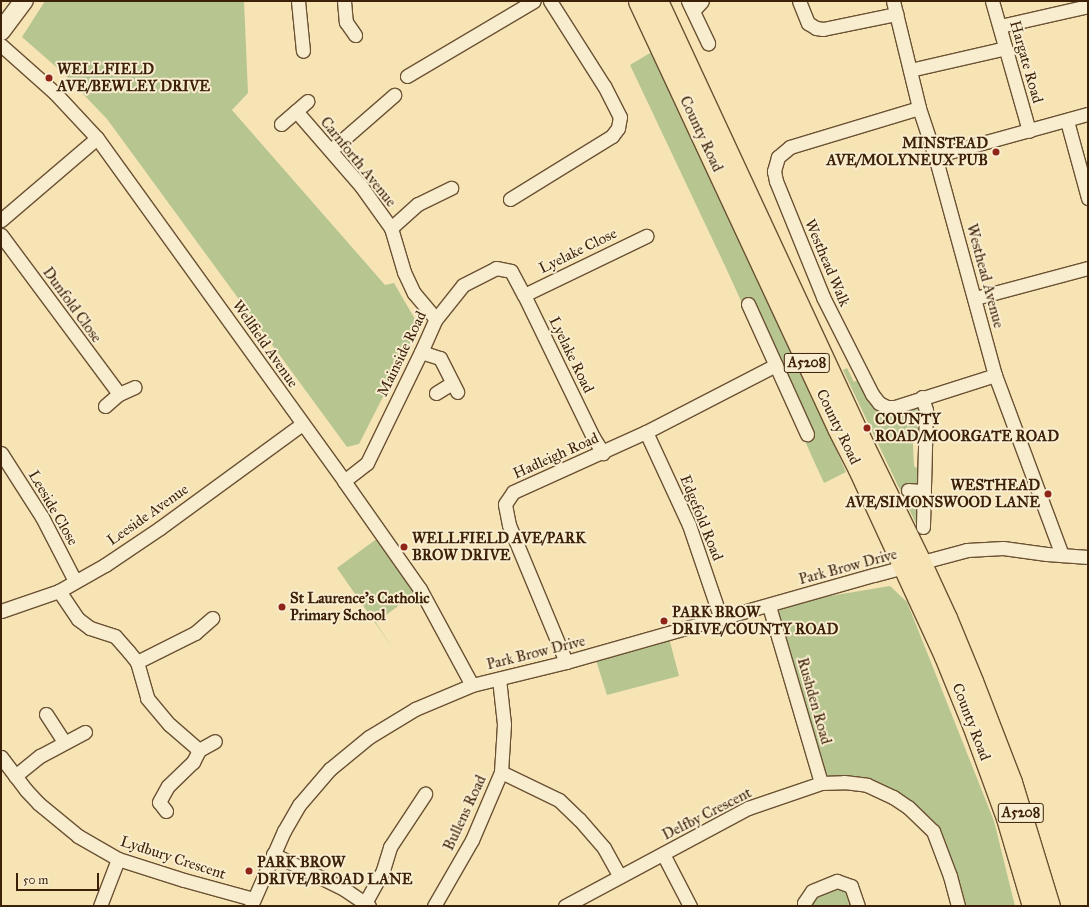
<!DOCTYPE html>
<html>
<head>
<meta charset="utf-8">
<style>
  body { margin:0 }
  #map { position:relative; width:1089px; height:907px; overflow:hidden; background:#f6e4b5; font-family:"IM FELL Great Primer",serif }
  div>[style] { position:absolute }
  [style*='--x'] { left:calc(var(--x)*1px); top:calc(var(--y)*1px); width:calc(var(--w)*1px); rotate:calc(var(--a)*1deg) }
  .green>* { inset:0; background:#b7c591 }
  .roads { filter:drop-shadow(1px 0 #6b5133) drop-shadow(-1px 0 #6b5133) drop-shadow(0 1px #6b5133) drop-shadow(0 -1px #6b5133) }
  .street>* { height:13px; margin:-6.5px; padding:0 6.5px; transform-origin:6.5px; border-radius:6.5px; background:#f9edcf }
  .secondary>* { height:18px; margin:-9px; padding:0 9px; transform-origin:9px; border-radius:9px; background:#f9edcf }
  .primary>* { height:21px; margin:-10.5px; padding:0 10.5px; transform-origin:10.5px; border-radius:10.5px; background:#f6e4b5 }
  .dots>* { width:11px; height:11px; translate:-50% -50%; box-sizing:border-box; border:2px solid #f9edcf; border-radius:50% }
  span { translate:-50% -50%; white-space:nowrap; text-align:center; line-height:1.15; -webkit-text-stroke:4px #f9edcf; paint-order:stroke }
  .shield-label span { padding:1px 3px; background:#f9edcf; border:1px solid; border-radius:3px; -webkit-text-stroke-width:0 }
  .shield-label { font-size:14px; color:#3d2008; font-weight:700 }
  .street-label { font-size:15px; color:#3d2008 }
  .poi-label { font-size:15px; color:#3d2008; font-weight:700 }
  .left { translate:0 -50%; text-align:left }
  .right { translate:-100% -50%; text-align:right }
  .frame { position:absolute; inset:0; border:2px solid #3d2008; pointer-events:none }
  .scale { position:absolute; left:16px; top:873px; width:83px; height:18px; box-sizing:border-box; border:2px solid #3d2008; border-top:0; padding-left:5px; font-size:12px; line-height:14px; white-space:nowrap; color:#3d2008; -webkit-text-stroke:3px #f9edcf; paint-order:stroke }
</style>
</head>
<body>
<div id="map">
  <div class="green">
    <div style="clip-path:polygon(45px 1px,244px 1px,248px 93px,232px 110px,385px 285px,394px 283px,419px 326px,359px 444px,347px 447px,107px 119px,62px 72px,22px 37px)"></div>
    <div style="clip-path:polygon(660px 47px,846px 472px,824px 483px,726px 268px,630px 65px)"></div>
    <div style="clip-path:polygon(847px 368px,854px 382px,858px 380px,874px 404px,915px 405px,921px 409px,920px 442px,914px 442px,913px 444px,914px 466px,918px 469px,918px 482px,913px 485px,915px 496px,917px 498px,919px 530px,843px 370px)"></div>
    <div style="clip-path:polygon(382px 535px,420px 589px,376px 623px,394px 650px,337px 568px)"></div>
    <div style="clip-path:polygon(890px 586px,907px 602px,994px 821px,1015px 906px,956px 906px,933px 831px,893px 797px,821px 783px,769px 606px)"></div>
    <div style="clip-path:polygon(668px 634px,679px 676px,607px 695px,594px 654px)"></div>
    <div style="clip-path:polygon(851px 886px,858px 906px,804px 906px,812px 891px)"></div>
  </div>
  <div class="roads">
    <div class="street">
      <div style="--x:298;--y:1;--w:50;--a:84.3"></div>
      <div style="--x:344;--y:1;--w:21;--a:85"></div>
      <div style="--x:346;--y:22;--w:16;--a:55"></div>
      <div style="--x:688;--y:1;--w:47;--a:64.5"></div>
      <div style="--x:799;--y:1;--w:24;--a:68"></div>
      <div style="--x:808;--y:23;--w:9;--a:32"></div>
      <div style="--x:816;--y:28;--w:7;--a:8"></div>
      <div style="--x:823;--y:29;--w:75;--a:-11.6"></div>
      <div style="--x:893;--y:1;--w:110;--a:76.3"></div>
      <div style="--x:919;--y:108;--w:51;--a:71.6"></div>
      <div style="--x:935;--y:156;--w:227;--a:74.7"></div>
      <div style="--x:995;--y:375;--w:192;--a:69.6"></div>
      <div style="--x:992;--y:1;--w:135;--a:74.1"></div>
      <div style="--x:693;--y:11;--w:13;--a:-48"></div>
      <div style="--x:1000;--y:26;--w:90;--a:-12.8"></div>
      <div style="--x:1;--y:45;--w:72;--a:41.6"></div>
      <div style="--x:55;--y:93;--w:62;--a:47"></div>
      <div style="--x:97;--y:138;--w:423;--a:54.2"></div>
      <div style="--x:344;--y:481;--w:132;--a:54.9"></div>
      <div style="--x:420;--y:589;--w:109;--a:61.6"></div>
      <div style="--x:910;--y:70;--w:98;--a:-12.9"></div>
      <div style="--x:407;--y:76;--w:147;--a:-30.6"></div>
      <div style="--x:919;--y:108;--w:135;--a:163.2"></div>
      <div style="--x:790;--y:147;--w:16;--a:140"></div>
      <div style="--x:778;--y:157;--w:15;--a:106"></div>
      <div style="--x:774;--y:171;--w:10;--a:79"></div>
      <div style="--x:776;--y:181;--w:125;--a:67.9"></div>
      <div style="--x:823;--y:297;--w:109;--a:63.2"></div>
      <div style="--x:872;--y:394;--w:11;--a:52"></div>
      <div style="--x:879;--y:403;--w:9;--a:27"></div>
      <div style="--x:887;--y:407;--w:8;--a:0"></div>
      <div style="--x:895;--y:407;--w:105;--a:-17.7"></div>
      <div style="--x:296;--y:111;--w:99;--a:49.1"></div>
      <div style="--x:361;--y:186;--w:52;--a:54.5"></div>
      <div style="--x:391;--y:228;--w:46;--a:73.5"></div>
      <div style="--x:404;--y:272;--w:23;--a:65"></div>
      <div style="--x:414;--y:293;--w:34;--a:50"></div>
      <div style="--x:1067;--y:121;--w:80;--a:74.7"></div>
      <div style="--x:281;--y:124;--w:35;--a:-41"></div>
      <div style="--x:331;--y:150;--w:84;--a:-41.1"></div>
      <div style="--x:935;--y:156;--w:159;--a:-15.4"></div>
      <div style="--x:510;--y:199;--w:120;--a:-31.7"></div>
      <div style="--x:612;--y:136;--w:10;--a:-53"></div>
      <div style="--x:618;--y:128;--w:11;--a:-80"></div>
      <div style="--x:620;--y:117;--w:35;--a:-117"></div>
      <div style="--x:604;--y:86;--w:101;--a:-122.4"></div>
      <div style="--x:1;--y:220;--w:126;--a:-40.5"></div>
      <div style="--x:391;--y:228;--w:36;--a:-42"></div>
      <div style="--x:418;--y:204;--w:37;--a:-26"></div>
      <div style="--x:1;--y:235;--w:198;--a:53.4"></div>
      <div style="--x:524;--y:295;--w:136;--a:-25.8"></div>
      <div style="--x:975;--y:298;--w:117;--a:-14.9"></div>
      <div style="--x:748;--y:304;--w:143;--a:65.6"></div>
      <div style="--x:421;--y:352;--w:20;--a:18"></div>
      <div style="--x:440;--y:358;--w:38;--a:63"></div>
      <div style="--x:436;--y:393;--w:19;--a:-32"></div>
      <div style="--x:922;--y:397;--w:14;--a:73"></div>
      <div style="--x:926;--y:410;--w:117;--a:91.5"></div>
      <div style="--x:105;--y:406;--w:18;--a:-41"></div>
      <div style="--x:119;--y:394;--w:17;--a:-24"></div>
      <div style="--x:646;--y:432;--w:102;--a:65.2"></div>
      <div style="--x:689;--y:525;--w:99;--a:71.2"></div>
      <div style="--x:1;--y:453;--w:76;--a:57.4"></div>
      <div style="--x:42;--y:517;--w:72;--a:62.7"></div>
      <div style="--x:344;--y:481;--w:29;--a:-38"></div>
      <div style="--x:367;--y:463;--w:123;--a:-64.1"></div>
      <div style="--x:421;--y:352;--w:36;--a:-66"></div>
      <div style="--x:436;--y:319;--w:43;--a:-51.5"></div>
      <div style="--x:463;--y:285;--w:37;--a:-27"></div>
      <div style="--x:496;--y:268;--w:15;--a:11"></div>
      <div style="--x:511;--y:271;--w:27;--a:62"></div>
      <div style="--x:524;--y:295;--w:158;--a:64.1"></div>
      <div style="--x:593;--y:437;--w:19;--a:58"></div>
      <div style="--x:908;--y:490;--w:16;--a:4"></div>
      <div style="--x:59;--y:591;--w:34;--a:56"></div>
      <div style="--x:78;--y:619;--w:15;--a:37"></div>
      <div style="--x:90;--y:628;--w:26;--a:18"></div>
      <div style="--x:115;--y:636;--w:21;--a:49"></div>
      <div style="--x:129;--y:652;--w:13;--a:51"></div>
      <div style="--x:137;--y:662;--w:37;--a:74"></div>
      <div style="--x:147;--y:698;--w:35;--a:50"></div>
      <div style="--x:170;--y:725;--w:38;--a:41"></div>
      <div style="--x:769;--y:606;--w:184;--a:73.6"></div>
      <div style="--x:1;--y:611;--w:61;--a:-19"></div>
      <div style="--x:59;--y:591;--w:53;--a:-29.5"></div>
      <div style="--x:105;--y:565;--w:66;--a:-33.9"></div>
      <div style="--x:160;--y:528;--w:176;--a:-36.2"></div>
      <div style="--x:137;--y:662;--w:65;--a:-26.6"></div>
      <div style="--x:195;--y:633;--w:23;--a:-41"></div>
      <div style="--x:566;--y:662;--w:148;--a:-112.6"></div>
      <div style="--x:509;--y:525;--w:21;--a:-101"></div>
      <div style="--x:505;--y:504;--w:14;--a:-56"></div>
      <div style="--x:513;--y:492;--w:146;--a:-24.3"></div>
      <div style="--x:646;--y:432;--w:146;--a:-27.3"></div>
      <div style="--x:46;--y:714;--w:33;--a:57"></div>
      <div style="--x:1;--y:757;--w:41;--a:52.9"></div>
      <div style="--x:26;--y:790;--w:18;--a:47"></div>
      <div style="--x:38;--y:803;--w:52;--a:39.5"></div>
      <div style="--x:78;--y:836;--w:46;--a:29.9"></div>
      <div style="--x:118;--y:859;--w:69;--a:17.7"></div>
      <div style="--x:184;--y:880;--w:72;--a:15.4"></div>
      <div style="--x:501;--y:772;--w:64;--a:25.8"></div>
      <div style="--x:559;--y:800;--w:28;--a:44"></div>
      <div style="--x:579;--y:819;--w:38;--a:49"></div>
      <div style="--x:604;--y:848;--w:31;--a:61"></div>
      <div style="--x:15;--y:776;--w:32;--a:-39"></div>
      <div style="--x:40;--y:756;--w:51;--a:-28.1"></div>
      <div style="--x:166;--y:811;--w:11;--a:-128"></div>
      <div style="--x:159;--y:802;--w:18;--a:-61"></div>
      <div style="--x:168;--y:786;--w:35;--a:-44"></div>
      <div style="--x:193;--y:762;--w:13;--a:-63"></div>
      <div style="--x:199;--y:750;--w:18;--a:-29"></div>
      <div style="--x:273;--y:854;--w:79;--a:26.2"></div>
      <div style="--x:344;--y:889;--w:30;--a:34"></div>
      <div style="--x:663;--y:854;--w:59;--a:62.6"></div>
      <div style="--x:365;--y:903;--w:38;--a:-61"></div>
      <div style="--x:383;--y:870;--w:24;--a:-73"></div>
      <div style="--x:390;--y:847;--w:64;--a:-56.6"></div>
      <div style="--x:100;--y:906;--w:50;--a:-69"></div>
      <div style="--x:251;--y:906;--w:82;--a:-66.3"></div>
      <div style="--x:284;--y:831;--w:30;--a:-60"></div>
      <div style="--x:299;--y:805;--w:48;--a:-49.3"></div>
      <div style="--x:330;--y:769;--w:50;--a:-39.4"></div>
      <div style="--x:369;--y:737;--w:54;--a:-31.3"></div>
      <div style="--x:415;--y:709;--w:62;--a:-22.8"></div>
      <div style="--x:472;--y:685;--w:97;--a:-13.7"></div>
      <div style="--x:566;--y:662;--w:320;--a:-15.8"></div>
      <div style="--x:874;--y:575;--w:96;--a:-15"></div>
      <div style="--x:967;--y:550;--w:36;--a:-3"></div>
      <div style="--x:1003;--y:548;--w:44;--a:7.8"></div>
      <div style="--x:1047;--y:554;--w:41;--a:4.2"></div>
      <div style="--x:434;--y:906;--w:76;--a:-60.1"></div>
      <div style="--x:472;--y:840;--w:74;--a:-66.9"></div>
      <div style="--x:501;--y:772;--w:48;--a:-86.4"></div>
      <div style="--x:504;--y:724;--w:45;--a:-96.3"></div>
      <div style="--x:565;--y:906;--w:208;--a:-28.2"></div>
      <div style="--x:748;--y:808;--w:77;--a:-18.9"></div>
      <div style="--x:821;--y:783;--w:23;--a:-2"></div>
      <div style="--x:844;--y:782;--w:23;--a:7"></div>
      <div style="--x:867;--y:785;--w:29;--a:25"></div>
      <div style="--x:893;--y:797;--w:18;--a:34"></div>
      <div style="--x:908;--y:807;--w:35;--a:44"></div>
      <div style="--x:933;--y:831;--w:48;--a:69.3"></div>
      <div style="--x:950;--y:876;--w:31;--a:75"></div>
      <div style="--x:804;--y:906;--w:3;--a:-90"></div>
      <div style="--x:804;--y:903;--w:14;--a:-56"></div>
      <div style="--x:812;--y:891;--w:27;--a:-22"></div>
      <div style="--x:837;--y:881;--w:15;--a:20"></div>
      <div style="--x:851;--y:886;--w:21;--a:71"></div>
    </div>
    <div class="secondary">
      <div style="--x:1;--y:31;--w:38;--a:-53"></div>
    </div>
    <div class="primary">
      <div style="--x:639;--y:1;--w:471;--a:65"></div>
      <div style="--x:838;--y:428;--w:46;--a:62.9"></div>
      <div style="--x:859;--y:469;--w:206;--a:65.3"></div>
      <div style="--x:945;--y:656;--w:74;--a:67.9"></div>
      <div style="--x:973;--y:725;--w:99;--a:69.9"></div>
      <div style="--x:1007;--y:818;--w:92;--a:73.5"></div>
      <div style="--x:657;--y:1;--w:489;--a:65.1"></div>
      <div style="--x:863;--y:445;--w:132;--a:64"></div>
      <div style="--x:921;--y:564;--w:60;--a:65.2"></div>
      <div style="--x:946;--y:618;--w:68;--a:67.6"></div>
      <div style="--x:972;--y:681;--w:108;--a:68.9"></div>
      <div style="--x:1011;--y:782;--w:130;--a:73"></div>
    </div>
  </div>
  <div class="dots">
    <div style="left:49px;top:78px;background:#8f2418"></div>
    <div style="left:996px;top:152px;background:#8f2418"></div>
    <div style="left:867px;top:428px;background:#8f2418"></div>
    <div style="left:1048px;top:494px;background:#8f2418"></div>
    <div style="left:404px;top:547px;background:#8f2418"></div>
    <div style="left:282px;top:607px;background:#8f2418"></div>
    <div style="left:664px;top:621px;background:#8f2418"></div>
    <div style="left:249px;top:871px;background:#8f2418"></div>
  </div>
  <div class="shield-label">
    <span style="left:807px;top:363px">A5208</span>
    <span style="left:1021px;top:813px">A5208</span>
  </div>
  <div class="street-label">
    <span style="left:1026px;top:62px;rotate:74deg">Hargate Road</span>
    <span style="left:701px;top:134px;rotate:65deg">County Road</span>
    <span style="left:358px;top:162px;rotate:51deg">Carnforth Avenue</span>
    <span style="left:578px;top:251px;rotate:-26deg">Lyelake Close</span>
    <span style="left:827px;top:263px;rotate:67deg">Westhead Walk</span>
    <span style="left:985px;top:276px;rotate:75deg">Westhead Avenue</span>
    <span style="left:72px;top:305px;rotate:54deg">Dunfold Close</span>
    <span style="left:265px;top:344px;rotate:55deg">Wellfield Avenue</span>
    <span style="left:402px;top:354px;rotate:-64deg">Mainside Road</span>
    <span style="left:571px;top:355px;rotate:64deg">Lyelake Road</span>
    <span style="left:838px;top:427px;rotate:64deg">County Road</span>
    <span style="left:556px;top:456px;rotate:-24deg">Hadleigh Road</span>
    <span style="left:53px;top:508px;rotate:60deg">Leeside Close</span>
    <span style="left:148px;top:515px;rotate:-35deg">Leeside Avenue</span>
    <span style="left:701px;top:518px;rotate:68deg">Edgefold Road</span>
    <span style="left:848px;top:567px;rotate:-15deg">Park Brow Drive</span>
    <span style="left:536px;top:653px;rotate:-14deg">Park Brow Drive</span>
    <span style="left:814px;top:701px;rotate:74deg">Rushden Road</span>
    <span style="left:971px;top:722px;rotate:69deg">County Road</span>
    <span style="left:465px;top:813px;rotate:-65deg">Bullens Road</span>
    <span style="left:707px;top:814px;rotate:-27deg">Delfby Crescent</span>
    <span style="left:173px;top:858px;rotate:18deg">Lydbury Crescent</span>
  </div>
  <div class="poi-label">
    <span class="left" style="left:57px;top:78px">WELLFIELD<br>AVE/BEWLEY DRIVE</span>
    <span class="right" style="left:988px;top:152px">MINSTEAD<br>AVE/MOLYNEUX PUB</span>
    <span class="left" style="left:875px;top:428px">COUNTY<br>ROAD/MOORGATE ROAD</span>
    <span class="right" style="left:1040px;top:494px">WESTHEAD<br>AVE/SIMONSWOOD LANE</span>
    <span class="left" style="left:412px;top:547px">WELLFIELD AVE/PARK<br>BROW DRIVE</span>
    <span class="left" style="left:290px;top:607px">St Laurence's Catholic<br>Primary School</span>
    <span class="left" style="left:672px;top:621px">PARK BROW<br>DRIVE/COUNTY ROAD</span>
    <span class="left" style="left:257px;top:871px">PARK BROW<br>DRIVE/BROAD LANE</span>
  </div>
  <div class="frame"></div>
  <div class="scale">50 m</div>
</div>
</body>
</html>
